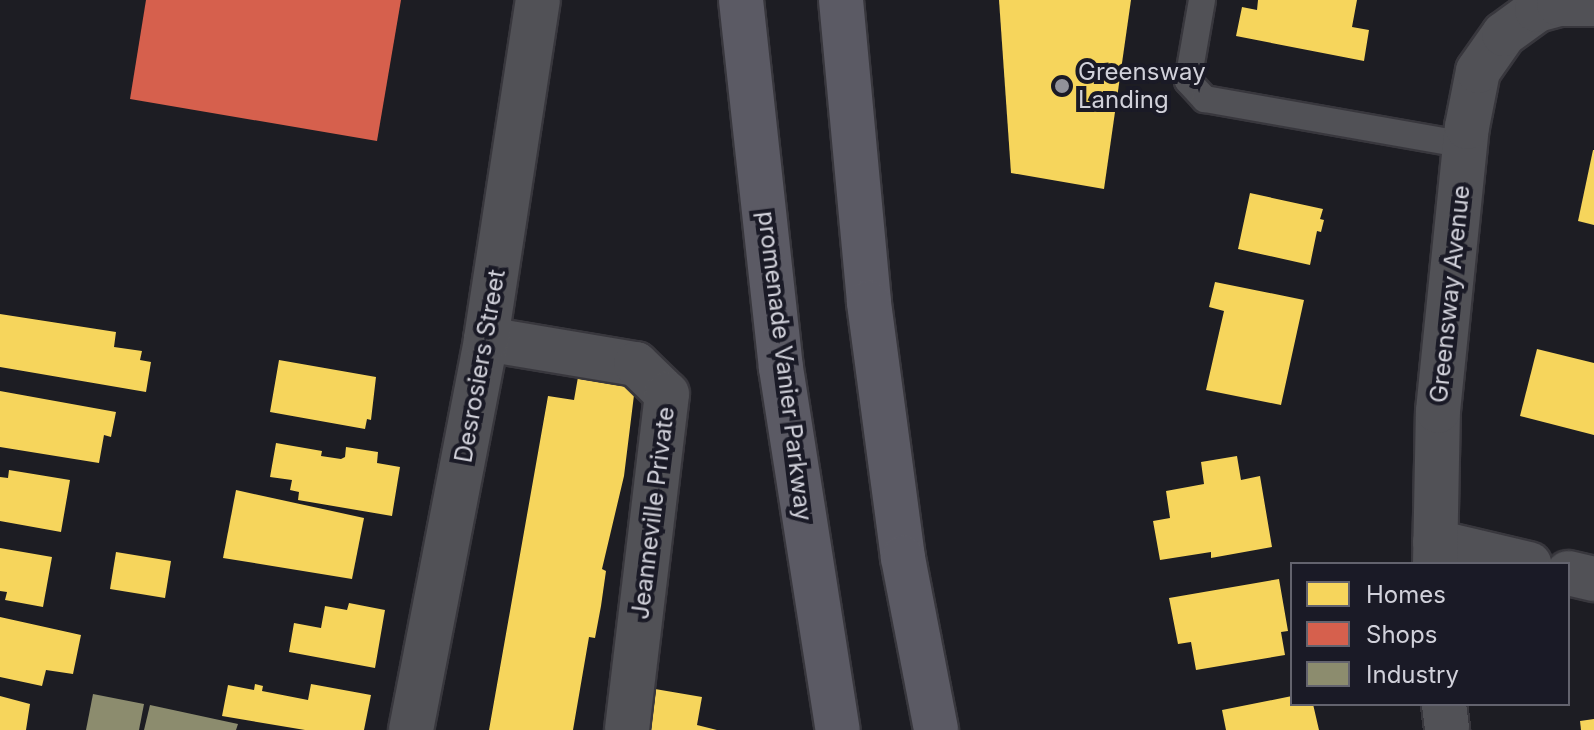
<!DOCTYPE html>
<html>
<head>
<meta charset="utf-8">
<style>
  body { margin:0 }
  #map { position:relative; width:1594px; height:730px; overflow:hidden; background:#1d1d23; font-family:Inter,sans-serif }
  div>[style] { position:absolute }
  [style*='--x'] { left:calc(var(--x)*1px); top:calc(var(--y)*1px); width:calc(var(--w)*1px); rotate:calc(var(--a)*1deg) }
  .homes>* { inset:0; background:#f6d55c }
  .shops>* { inset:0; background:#d6604d }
  .industry>* { inset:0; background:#8c8c6e }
  .roads { filter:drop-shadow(2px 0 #38373d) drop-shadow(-2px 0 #38373d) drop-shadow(0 2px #38373d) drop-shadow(0 -2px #38373d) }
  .lane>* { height:26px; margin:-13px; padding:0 13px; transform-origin:13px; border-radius:13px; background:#515156 }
  .street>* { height:44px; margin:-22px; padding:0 22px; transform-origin:22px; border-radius:22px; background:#515156 }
  .primary>* { height:44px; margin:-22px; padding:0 22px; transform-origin:22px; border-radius:22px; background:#5b5a64 }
  .dots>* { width:22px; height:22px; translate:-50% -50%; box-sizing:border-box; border:4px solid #1a1a26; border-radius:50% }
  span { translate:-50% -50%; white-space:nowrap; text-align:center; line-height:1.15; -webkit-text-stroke:8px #1a1a26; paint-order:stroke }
  .poi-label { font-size:24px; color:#d1d1da }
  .left { translate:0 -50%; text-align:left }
  .street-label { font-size:24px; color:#d1d1da }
  .legend { position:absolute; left:1290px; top:562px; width:280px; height:144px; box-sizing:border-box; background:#1a1a26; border:2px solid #63636e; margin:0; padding:10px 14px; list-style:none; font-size:24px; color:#d1d1da }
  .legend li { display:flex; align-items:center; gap:16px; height:40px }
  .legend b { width:40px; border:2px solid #63636e }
</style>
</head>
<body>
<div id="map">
  <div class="homes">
    <div style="clip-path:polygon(999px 0,1131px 0,1104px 189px,1011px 173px)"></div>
    <div style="clip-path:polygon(1258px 0,1357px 0,1352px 27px,1369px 30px,1364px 61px,1236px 36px,1242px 7px,1257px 10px)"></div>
    <div style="clip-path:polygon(1593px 150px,1594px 150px,1594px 225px,1578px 221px)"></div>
    <div style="clip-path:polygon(1250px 193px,1323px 209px,1320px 219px,1324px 220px,1321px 232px,1317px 231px,1310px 265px,1238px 249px)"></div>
    <div style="clip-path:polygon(1215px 282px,1304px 300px,1281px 405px,1206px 390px,1224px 311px,1209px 307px)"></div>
    <div style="clip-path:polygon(0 314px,116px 332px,114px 347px,142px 351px,140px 360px,151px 362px,146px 392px,0 367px)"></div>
    <div style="clip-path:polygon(1537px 349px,1594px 363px,1594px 435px,1520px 416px)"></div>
    <div style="clip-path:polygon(279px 360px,376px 377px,371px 420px,367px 419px,365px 429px,270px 412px)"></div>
    <div style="clip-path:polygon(578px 377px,635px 387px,624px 476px,602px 569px,606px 571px,601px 606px,595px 638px,589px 637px,573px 730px,489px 730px,548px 396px,574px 400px)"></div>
    <div style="clip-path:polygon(0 391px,116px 412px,111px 437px,104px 435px,99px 463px,0 447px)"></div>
    <div style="clip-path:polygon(276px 443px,322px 451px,321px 456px,341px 459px,345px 457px,346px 447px,378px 452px,377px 463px,400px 467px,392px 516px,298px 500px,299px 492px,290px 490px,292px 480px,270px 477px)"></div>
    <div style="clip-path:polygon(1237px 456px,1241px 480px,1260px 476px,1272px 547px,1211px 558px,1211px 552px,1160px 560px,1153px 521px,1170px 518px,1166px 491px,1204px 484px,1201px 462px)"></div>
    <div style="clip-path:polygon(9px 470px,70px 480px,61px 532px,0 521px,0 477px,8px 478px)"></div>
    <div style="clip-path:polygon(236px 490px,364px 518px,352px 579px,223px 558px)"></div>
    <div style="clip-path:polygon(0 548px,52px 557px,43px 607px,5px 600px,7px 592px,0 591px)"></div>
    <div style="clip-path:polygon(116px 552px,171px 561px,165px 598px,110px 589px)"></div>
    <div style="clip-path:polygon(1279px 579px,1288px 631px,1281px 632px,1285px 655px,1196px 670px,1191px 642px,1178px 644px,1169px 598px)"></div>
    <div style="clip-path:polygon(349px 603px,385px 610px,375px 668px,289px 652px,294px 623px,321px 628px,325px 606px,347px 610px)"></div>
    <div style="clip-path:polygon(0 617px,81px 635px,73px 674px,46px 670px,42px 686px,0 677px)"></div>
    <div style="clip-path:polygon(255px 684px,263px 686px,262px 691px,308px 700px,311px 684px,371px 695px,364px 730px,305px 730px,222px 716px,228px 685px,254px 690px)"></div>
    <div style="clip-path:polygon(655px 689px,702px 697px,697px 725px,717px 730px,647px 730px)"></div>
    <div style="clip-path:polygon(0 696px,30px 704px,26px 730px,0 730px)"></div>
    <div style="clip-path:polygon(1292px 696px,1292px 704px,1313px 704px,1319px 730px,1226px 730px,1222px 710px)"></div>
    <div style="clip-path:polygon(1594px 719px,1594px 730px,1581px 730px,1580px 721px)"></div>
  </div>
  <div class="shops">
    <div style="clip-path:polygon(146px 0,401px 0,377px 141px,130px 99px)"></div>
  </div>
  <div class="industry">
    <div style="clip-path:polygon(93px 694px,144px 704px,139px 730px,86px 730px)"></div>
    <div style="clip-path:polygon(150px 705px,238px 724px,236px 730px,144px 730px)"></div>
  </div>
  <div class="roads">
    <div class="lane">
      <div style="--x:1202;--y:0;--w:82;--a:99.8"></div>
      <div style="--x:1188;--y:81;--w:25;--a:47"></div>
      <div style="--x:1205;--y:99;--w:265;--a:10"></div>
    </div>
    <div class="street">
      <div style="--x:486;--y:339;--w:152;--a:9.5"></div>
      <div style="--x:636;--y:364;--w:43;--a:44.1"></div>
      <div style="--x:667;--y:394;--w:338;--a:96.8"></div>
      <div style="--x:1435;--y:542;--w:97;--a:13.2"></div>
      <div style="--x:1435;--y:564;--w:153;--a:-88.9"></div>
      <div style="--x:1438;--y:411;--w:285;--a:-84.2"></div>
      <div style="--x:1467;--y:127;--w:57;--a:-78.9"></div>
      <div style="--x:1478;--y:71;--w:45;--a:-54.9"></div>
      <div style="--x:1504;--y:34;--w:41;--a:-36"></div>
      <div style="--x:1537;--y:10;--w:23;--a:-15"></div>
      <div style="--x:1559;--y:4;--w:35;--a:0"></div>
      <div style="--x:1568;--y:573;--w:27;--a:13"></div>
      <div style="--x:1444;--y:704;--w:26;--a:83"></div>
      <div style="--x:411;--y:730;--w:398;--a:-79.1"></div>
      <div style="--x:486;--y:339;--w:343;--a:-81.3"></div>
    </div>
    <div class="primary">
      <div style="--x:741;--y:0;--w:370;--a:83.8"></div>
      <div style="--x:781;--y:368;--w:366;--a:81.1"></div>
      <div style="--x:841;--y:0;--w:304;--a:84.7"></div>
      <div style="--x:869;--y:303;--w:257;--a:82.4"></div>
      <div style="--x:903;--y:558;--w:175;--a:79.1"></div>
    </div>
  </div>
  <div class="dots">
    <div style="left:1062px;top:86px;background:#92929a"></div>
  </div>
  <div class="poi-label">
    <span class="left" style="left:1078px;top:86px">Greensway<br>Landing</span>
  </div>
  <div class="street-label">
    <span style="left:1450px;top:294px;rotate:-84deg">Greensway Avenue</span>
    <span style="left:480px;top:366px;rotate:-80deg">Desrosiers Street</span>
    <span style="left:785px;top:366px;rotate:83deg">promenade Vanier Parkway</span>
    <span style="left:653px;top:513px;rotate:-83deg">Jeanneville Private</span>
  </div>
  <ul class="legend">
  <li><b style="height:22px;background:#f6d55c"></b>Homes</li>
  <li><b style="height:22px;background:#d6604d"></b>Shops</li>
  <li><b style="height:22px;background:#8c8c6e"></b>Industry</li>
  </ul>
</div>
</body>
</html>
